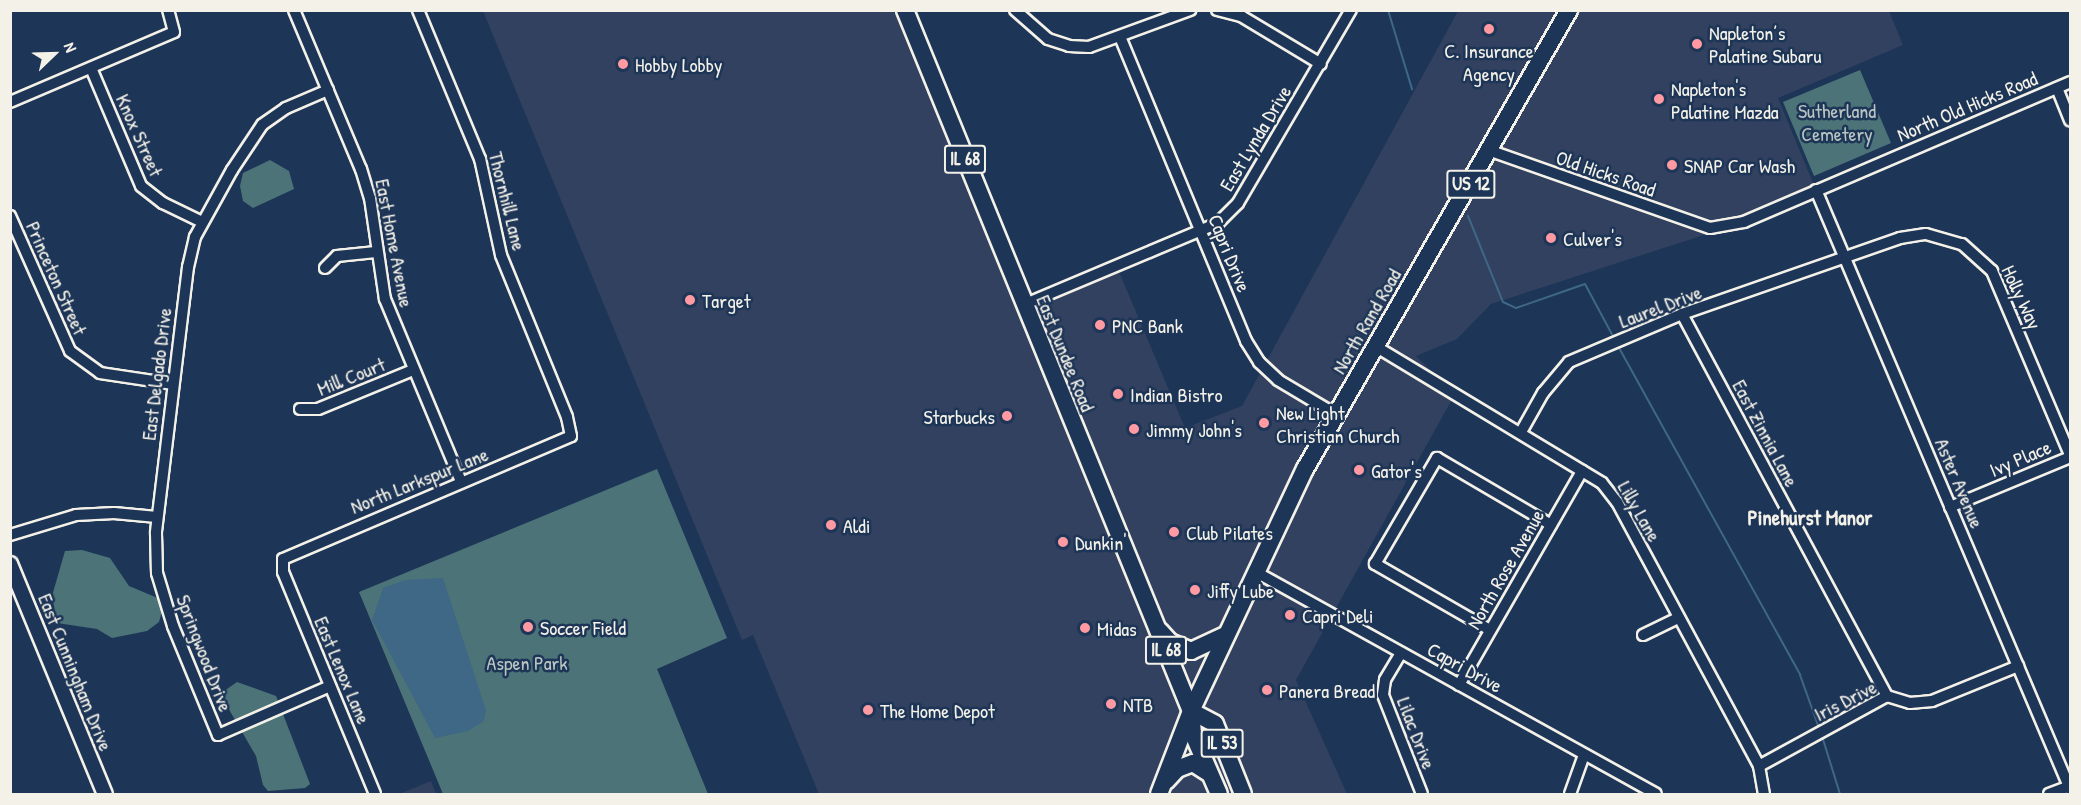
<!DOCTYPE html>
<html>
<head>
<meta charset="utf-8">
<style>
  body { margin:0 }
  #map { position:relative; width:2081px; height:805px; overflow:hidden; background:#1d3557; font-family:"Patrick Hand",sans-serif }
  div>[style] { position:absolute }
  [style*='--x'] { left:calc(var(--x)*1px); top:calc(var(--y)*1px); width:calc(var(--w)*1px); rotate:calc(var(--a)*1deg) }
  .built>* { inset:0; background:#32415f }
  .green>* { inset:0; background:#4c7478 }
  .water>* { inset:0; background:#3e6885 }
  .stream>* { height:2px; margin:-1px; padding:0 1px; transform-origin:1px; border-radius:1px; background:#3e6885 }
  .roads { filter:drop-shadow(2px 0 #f4f1e8) drop-shadow(-2px 0 #f4f1e8) drop-shadow(0 2px #f4f1e8) drop-shadow(0 -2px #f4f1e8) }
  .street>* { height:10px; margin:-5px; padding:0 5px; transform-origin:5px; border-radius:5px; background:#1d3557 }
  .secondary>* { height:14px; margin:-7px; padding:0 7px; transform-origin:7px; border-radius:7px; background:#1d3557 }
  .primary>* { height:16px; margin:-8px; padding:0 8px; transform-origin:8px; border-radius:8px; background:#1d3557 }
  .dots>* { width:16px; height:16px; translate:-50% -50%; box-sizing:border-box; border:3px solid #1d3557; border-radius:50% }
  span { translate:-50% -50%; white-space:nowrap; text-align:center; line-height:1.15; -webkit-text-stroke:5px #1d3557; paint-order:stroke }
  .shield-label span { padding:2px 4px; background:#1d3557; border:2px solid; border-radius:4px; -webkit-text-stroke-width:0 }
  .shield-label { font-size:18px; color:#f4f1e8; font-weight:700 }
  .poi-label { font-size:20px; color:#f4f1e8 }
  .left { translate:0 -50%; text-align:left }
  .right { translate:-100% -50%; text-align:right }
  .street-label { font-size:20px; color:#f4f1e8 }
  .park-label { font-size:20px; color:#b9c5c1 }
  .neighbourhood-label { font-size:21px; color:#f4f1e8; font-weight:700 }
  .frame { position:absolute; inset:0; border:12px solid #f4f1e8; pointer-events:none }
  .north { position:absolute; left:24px; top:24px; width:60px; height:60px; -webkit-text-stroke:4px #1d3557; paint-order:stroke; rotate:67deg; font-size:16px; font-weight:700; line-height:24px; text-align:center; color:#f4f1e8 }
  .north::after { content:''; display:block; margin:auto; width:21px; height:27px; background:#f4f1e8; clip-path:polygon(50% 0,100% 100%,50% 72%,0 100%) }
</style>
</head>
<body>
<div id="map">
  <div class="built">
    <div style="clip-path:polygon(483px 11px,905px 11px,1023px 305px,1117px 267px,1185px 428px,1242px 406px,1458px 11px,1889px 11px,1903px 45px,1778px 98px,1816px 190px,1744px 222px,1491px 304px,1457px 339px,1416px 356px,1455px 394px,1296px 680px,1347px 794px,819px 794px,753px 635px,742px 640px)"></div>
    <div style="clip-path:polygon(431px 781px,436px 794px,399px 794px)"></div>
  </div>
  <div class="green">
    <div style="clip-path:polygon(1860px 70px,1891px 143px,1814px 176px,1783px 102px)"></div>
    <div style="clip-path:polygon(270px 160px,289px 171px,294px 189px,253px 208px,243px 201px,240px 186px,243px 173px)"></div>
    <div style="clip-path:polygon(657px 469px,727px 638px,657px 669px,708px 794px,443px 794px,359px 592px)"></div>
    <div style="clip-path:polygon(82px 550px,110px 558px,129px 586px,160px 599px,164px 604px,159px 622px,147px 631px,112px 638px,97px 629px,57px 623px,52px 596px,65px 551px)"></div>
    <div style="clip-path:polygon(237px 682px,276px 696px,310px 784px,305px 788px,268px 791px,263px 785px,256px 756px,220px 694px)"></div>
  </div>
  <div class="water">
    <div style="clip-path:polygon(443px 578px,486px 710px,484px 721px,468px 731px,435px 738px,372px 620px,383px 588px,405px 580px)"></div>
  </div>
  <div class="stream">
    <div style="--x:1388;--y:10;--w:83;--a:73.1"></div>
    <div style="--x:1468;--y:216;--w:93;--a:67.9"></div>
    <div style="--x:1503;--y:302;--w:14;--a:25"></div>
    <div style="--x:1516;--y:308;--w:73;--a:-19.2"></div>
    <div style="--x:1585;--y:284;--w:61;--a:61.8"></div>
    <div style="--x:1618;--y:346;--w:376;--a:61"></div>
    <div style="--x:1800;--y:675;--w:56;--a:70.3"></div>
    <div style="--x:1822;--y:736;--w:61;--a:72.8"></div>
  </div>
  <div class="roads">
    <div class="street">
      <div style="--x:294;--y:10;--w:173;--a:67.2"></div>
      <div style="--x:361;--y:169;--w:30;--a:73"></div>
      <div style="--x:370;--y:198;--w:102;--a:81.6"></div>
      <div style="--x:385;--y:299;--w:198;--a:67.4"></div>
      <div style="--x:1015;--y:10;--w:44;--a:41.3"></div>
      <div style="--x:1048;--y:39;--w:22;--a:18"></div>
      <div style="--x:1069;--y:46;--w:20;--a:3"></div>
      <div style="--x:1089;--y:47;--w:108;--a:-20.1"></div>
      <div style="--x:1217;--y:10;--w:25;--a:14"></div>
      <div style="--x:1241;--y:16;--w:93;--a:31"></div>
      <div style="--x:1121;--y:39;--w:327;--a:67.5"></div>
      <div style="--x:1246;--y:341;--w:25;--a:58"></div>
      <div style="--x:1259;--y:362;--w:26;--a:43"></div>
      <div style="--x:1278;--y:380;--w:66;--a:30.8"></div>
      <div style="--x:91;--y:68;--w:128;--a:67"></div>
      <div style="--x:141;--y:186;--w:28;--a:38"></div>
      <div style="--x:163;--y:203;--w:43;--a:26"></div>
      <div style="--x:2057;--y:88;--w:35;--a:68"></div>
      <div style="--x:328;--y:90;--w:46;--a:156.8"></div>
      <div style="--x:286;--y:108;--w:29;--a:145"></div>
      <div style="--x:262;--y:125;--w:54;--a:123.7"></div>
      <div style="--x:232;--y:170;--w:77;--a:118.9"></div>
      <div style="--x:195;--y:237;--w:31;--a:103"></div>
      <div style="--x:188;--y:267;--w:268;--a:96.9"></div>
      <div style="--x:156;--y:533;--w:40;--a:88.6"></div>
      <div style="--x:157;--y:573;--w:55;--a:73.2"></div>
      <div style="--x:173;--y:626;--w:118;--a:67.6"></div>
      <div style="--x:218;--y:735;--w:122;--a:-23.6"></div>
      <div style="--x:10;--y:102;--w:178;--a:-23.1"></div>
      <div style="--x:174;--y:32;--w:23;--a:-105"></div>
      <div style="--x:1491;--y:151;--w:232;--a:19.4"></div>
      <div style="--x:1710;--y:228;--w:35;--a:-10"></div>
      <div style="--x:1744;--y:222;--w:355;--a:-23.2"></div>
      <div style="--x:1816;--y:190;--w:651;--a:67.02"></div>
      <div style="--x:10;--y:216;--w:148;--a:66"></div>
      <div style="--x:70;--y:351;--w:37;--a:36"></div>
      <div style="--x:100;--y:373;--w:74;--a:8.6"></div>
      <div style="--x:325;--y:268;--w:17;--a:-45"></div>
      <div style="--x:337;--y:256;--w:39;--a:-6"></div>
      <div style="--x:1023;--y:305;--w:212;--a:-22.8"></div>
      <div style="--x:1218;--y:223;--w:28;--a:-45"></div>
      <div style="--x:1238;--y:203;--w:224;--a:-59.7"></div>
      <div style="--x:1682;--y:314;--w:434;--a:61.8"></div>
      <div style="--x:1375;--y:346;--w:265;--a:31.1"></div>
      <div style="--x:1602;--y:483;--w:24;--a:52"></div>
      <div style="--x:1617;--y:502;--w:300;--a:61.7"></div>
      <div style="--x:1759;--y:766;--w:28;--a:80"></div>
      <div style="--x:300;--y:409;--w:18;--a:0"></div>
      <div style="--x:318;--y:409;--w:103;--a:-22.3"></div>
      <div style="--x:1521;--y:432;--w:45;--a:-60.6"></div>
      <div style="--x:1543;--y:393;--w:40;--a:-50"></div>
      <div style="--x:1569;--y:362;--w:123;--a:-23"></div>
      <div style="--x:1682;--y:314;--w:231;--a:-19.2"></div>
      <div style="--x:1900;--y:238;--w:26;--a:-9"></div>
      <div style="--x:1926;--y:234;--w:37;--a:16"></div>
      <div style="--x:1962;--y:244;--w:40;--a:42"></div>
      <div style="--x:1992;--y:271;--w:200;--a:67"></div>
      <div style="--x:1950;--y:507;--w:130;--a:-22.6"></div>
      <div style="--x:10;--y:535;--w:69;--a:-16.9"></div>
      <div style="--x:76;--y:515;--w:38;--a:-3"></div>
      <div style="--x:114;--y:513;--w:43;--a:5.3"></div>
      <div style="--x:1256;--y:572;--w:457;--a:29"></div>
      <div style="--x:1490;--y:630;--w:133;--a:-150.1"></div>
      <div style="--x:1375;--y:564;--w:123;--a:-59.7"></div>
      <div style="--x:1437;--y:458;--w:132;--a:30.4"></div>
      <div style="--x:1643;--y:635;--w:39;--a:-26"></div>
      <div style="--x:1401;--y:653;--w:31;--a:121"></div>
      <div style="--x:1385;--y:680;--w:15;--a:98"></div>
      <div style="--x:1383;--y:695;--w:106;--a:68.5"></div>
      <div style="--x:1459;--y:685;--w:247;--a:-60.1"></div>
      <div style="--x:1759;--y:766;--w:146;--a:-28.7"></div>
      <div style="--x:1887;--y:696;--w:24;--a:17"></div>
      <div style="--x:1910;--y:703;--w:22;--a:-5"></div>
      <div style="--x:1932;--y:701;--w:93;--a:-22.1"></div>
      <div style="--x:375;--y:794;--w:240;--a:-112.5"></div>
      <div style="--x:283;--y:572;--w:13;--a:-90"></div>
      <div style="--x:283;--y:559;--w:313;--a:-23.1"></div>
      <div style="--x:571;--y:436;--w:19;--a:-102"></div>
      <div style="--x:567;--y:417;--w:175;--a:-112.2"></div>
      <div style="--x:501;--y:255;--w:98;--a:-102.3"></div>
      <div style="--x:480;--y:159;--w:161;--a:-112.6"></div>
      <div style="--x:1570;--y:794;--w:41;--a:-70.3"></div>
      <div style="--x:2049;--y:794;--w:22;--a:-21"></div>
    </div>
    <div class="secondary">
      <div style="--x:10;--y:564;--w:249;--a:67.6"></div>
    </div>
    <div class="primary">
      <div style="--x:905;--y:10;--w:757;--a:67.81"></div>
      <div style="--x:1191;--y:711;--w:23;--a:85"></div>
      <div style="--x:1193;--y:734;--w:65;--a:66.6"></div>
      <div style="--x:1160;--y:631;--w:15;--a:48"></div>
      <div style="--x:1170;--y:642;--w:23;--a:23"></div>
      <div style="--x:1191;--y:651;--w:38;--a:-25"></div>
      <div style="--x:1191;--y:711;--w:27;--a:28"></div>
      <div style="--x:1215;--y:724;--w:75;--a:68.2"></div>
      <div style="--x:1166;--y:781;--w:16;--a:-47"></div>
      <div style="--x:1177;--y:769;--w:17;--a:-21"></div>
      <div style="--x:1193;--y:763;--w:20;--a:33"></div>
      <div style="--x:1159;--y:794;--w:89;--a:-68.9"></div>
      <div style="--x:1191;--y:711;--w:268;--a:-64.8"></div>
      <div style="--x:1305;--y:469;--w:530;--a:-60.09"></div>
    </div>
  </div>
  <div class="dots">
    <div style="left:1489px;top:29px;background:#ff9aa2"></div>
    <div style="left:1697px;top:44px;background:#ff9aa2"></div>
    <div style="left:623px;top:64px;background:#ff9aa2"></div>
    <div style="left:1659px;top:99px;background:#ff9aa2"></div>
    <div style="left:1672px;top:165px;background:#ff9aa2"></div>
    <div style="left:1551px;top:238px;background:#ff9aa2"></div>
    <div style="left:690px;top:300px;background:#ff9aa2"></div>
    <div style="left:1100px;top:325px;background:#ff9aa2"></div>
    <div style="left:1118px;top:394px;background:#ff9aa2"></div>
    <div style="left:1007px;top:416px;background:#ff9aa2"></div>
    <div style="left:1264px;top:423px;background:#ff9aa2"></div>
    <div style="left:1134px;top:429px;background:#ff9aa2"></div>
    <div style="left:1359px;top:470px;background:#ff9aa2"></div>
    <div style="left:831px;top:525px;background:#ff9aa2"></div>
    <div style="left:1174px;top:532px;background:#ff9aa2"></div>
    <div style="left:1063px;top:542px;background:#ff9aa2"></div>
    <div style="left:1195px;top:590px;background:#ff9aa2"></div>
    <div style="left:1290px;top:615px;background:#ff9aa2"></div>
    <div style="left:528px;top:627px;background:#ff9aa2"></div>
    <div style="left:1085px;top:628px;background:#ff9aa2"></div>
    <div style="left:1267px;top:690px;background:#ff9aa2"></div>
    <div style="left:1111px;top:704px;background:#ff9aa2"></div>
    <div style="left:868px;top:710px;background:#ff9aa2"></div>
  </div>
  <div class="shield-label">
    <span style="left:965px;top:159px">IL 68</span>
    <span style="left:1471px;top:184px">US 12</span>
    <span style="left:1166px;top:650px">IL 68</span>
    <span style="left:1222px;top:743px">IL 53</span>
  </div>
  <div class="poi-label">
    <span class="left" style="left:1709px;top:44px">Napleton’s<br>Palatine Subaru</span>
    <span style="left:1489px;top:62px">C. Insurance<br>Agency</span>
    <span class="left" style="left:635px;top:64px">Hobby Lobby</span>
    <span class="left" style="left:1671px;top:100px">Napleton's<br>Palatine Mazda</span>
    <span class="left" style="left:1684px;top:165px">SNAP Car Wash</span>
    <span class="left" style="left:1563px;top:238px">Culver's</span>
    <span class="left" style="left:702px;top:300px">Target</span>
    <span class="left" style="left:1112px;top:325px">PNC Bank</span>
    <span class="left" style="left:1130px;top:394px">Indian Bistro</span>
    <span class="left" style="left:1276px;top:424px">New Light<br>Christian Church</span>
    <span class="right" style="left:995px;top:416px">Starbucks</span>
    <span class="left" style="left:1146px;top:429px">Jimmy John's</span>
    <span class="left" style="left:1371px;top:470px">Gator's</span>
    <span class="left" style="left:843px;top:525px">Aldi</span>
    <span class="left" style="left:1186px;top:532px">Club Pilates</span>
    <span class="left" style="left:1075px;top:542px">Dunkin'</span>
    <span class="left" style="left:1207px;top:590px">Jiffy Lube</span>
    <span class="left" style="left:1302px;top:615px">Capri Deli</span>
    <span class="left" style="left:540px;top:627px">Soccer Field</span>
    <span class="left" style="left:1097px;top:628px">Midas</span>
    <span class="left" style="left:1279px;top:690px">Panera Bread</span>
    <span class="left" style="left:1123px;top:704px">NTB</span>
    <span class="left" style="left:880px;top:710px">The Home Depot</span>
  </div>
  <div class="street-label">
    <span style="left:1967px;top:106px;rotate:-23deg">North Old Hicks Road</span>
    <span style="left:140px;top:135px;rotate:66deg">Knox Street</span>
    <span style="left:1255px;top:138px;rotate:-59deg">East Lynda Drive</span>
    <span style="left:1606px;top:173px;rotate:19deg">Old Hicks Road</span>
    <span style="left:508px;top:201px;rotate:76deg">Thornhill Lane</span>
    <span style="left:395px;top:243px;rotate:79deg">East Home Avenue</span>
    <span style="left:1230px;top:253px;rotate:68deg">Capri Drive</span>
    <span style="left:57px;top:278px;rotate:66deg">Princeton Street</span>
    <span style="left:2022px;top:297px;rotate:65deg">Holly Way</span>
    <span style="left:1660px;top:306px;rotate:-21deg">Laurel Drive</span>
    <span style="left:1366px;top:321px;rotate:-60deg">North Rand Road</span>
    <span style="left:1066px;top:353px;rotate:68deg">East Dundee Road</span>
    <span style="left:156px;top:374px;rotate:-83deg">East Delgado Drive</span>
    <span style="left:351px;top:376px;rotate:-22deg">Mill Court</span>
    <span style="left:1766px;top:433px;rotate:62deg">East Zinnia Lane</span>
    <span style="left:2020px;top:458px;rotate:-23deg">Ivy Place</span>
    <span style="left:419px;top:480px;rotate:-22deg">North Larkspur Lane</span>
    <span style="left:1960px;top:483px;rotate:67deg">Aster Avenue</span>
    <span style="left:1640px;top:511px;rotate:60deg">Lilly Lane</span>
    <span style="left:1505px;top:569px;rotate:-60deg">North Rose Avenue</span>
    <span style="left:205px;top:653px;rotate:69deg">Springwood Drive</span>
    <span style="left:1465px;top:667px;rotate:29deg">Capri Drive</span>
    <span style="left:343px;top:670px;rotate:67deg">East Lenox Lane</span>
    <span style="left:76px;top:672px;rotate:68deg">East Cunningham Drive</span>
    <span style="left:1845px;top:700px;rotate:-27deg">Iris Drive</span>
    <span style="left:1417px;top:733px;rotate:69deg">Lilac Drive</span>
  </div>
  <div class="park-label">
    <span style="left:1837px;top:122px">Sutherland<br>Cemetery</span>
    <span style="left:527px;top:662px">Aspen Park</span>
  </div>
  <div class="neighbourhood-label">
    <span style="left:1810px;top:518px">Pinehurst Manor</span>
  </div>
  <div class="frame"></div>
  <div class="north">N</div>
</div>
</body>
</html>
